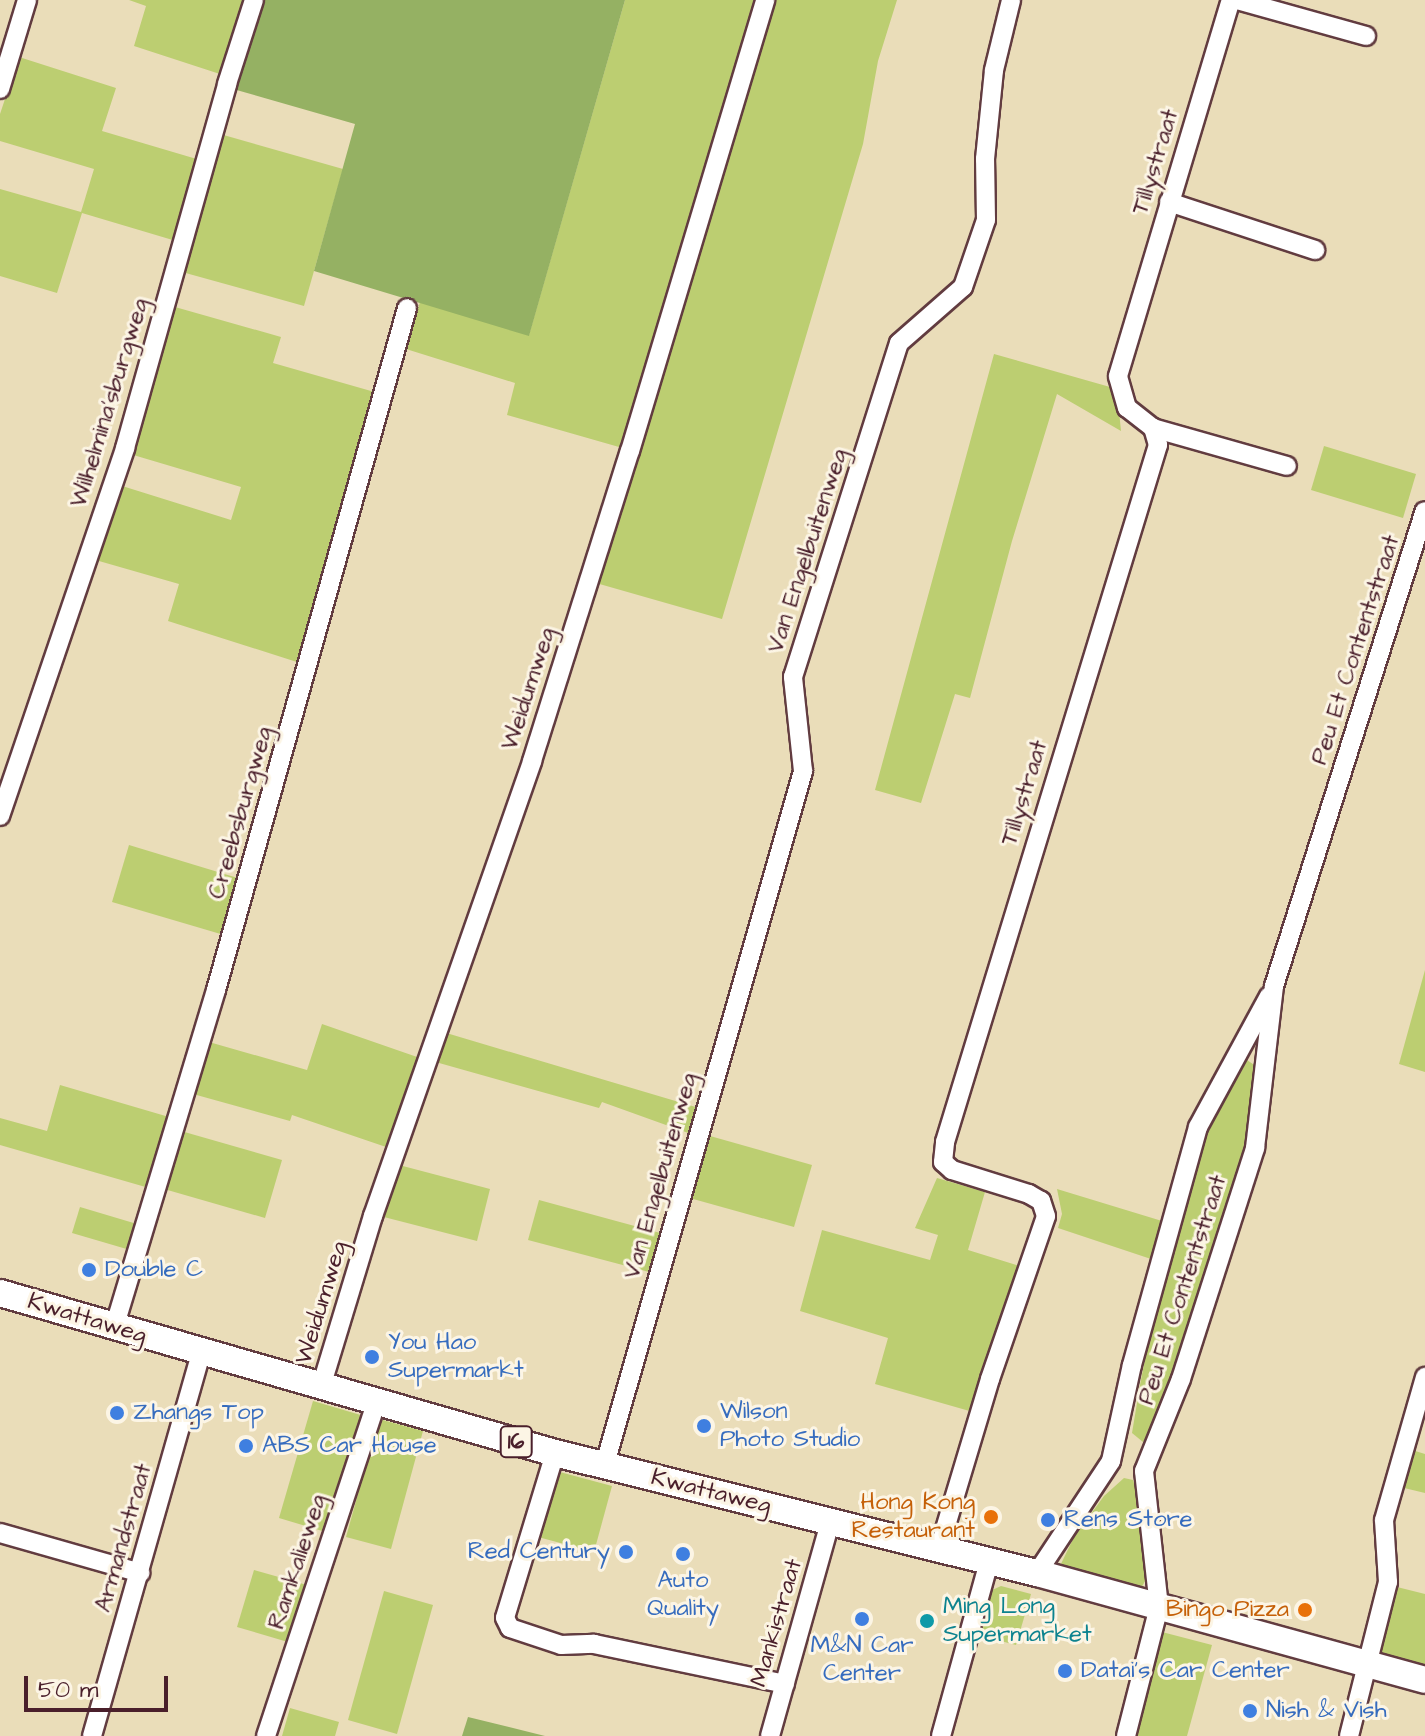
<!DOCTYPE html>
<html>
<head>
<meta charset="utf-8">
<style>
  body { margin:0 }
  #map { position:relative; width:1425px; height:1736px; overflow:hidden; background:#eaddb9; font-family:"Architects Daughter",sans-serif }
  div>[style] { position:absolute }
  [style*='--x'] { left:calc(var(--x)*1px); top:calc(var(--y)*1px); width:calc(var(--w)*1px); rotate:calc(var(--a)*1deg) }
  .green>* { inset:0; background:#bcce71 }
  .forest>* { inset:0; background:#95b163 }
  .roads { filter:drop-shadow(2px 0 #623c40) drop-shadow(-2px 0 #623c40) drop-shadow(0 2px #623c40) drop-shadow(0 -2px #623c40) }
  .minor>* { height:18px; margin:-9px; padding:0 9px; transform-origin:9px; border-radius:9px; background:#fff }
  .primary>* { height:26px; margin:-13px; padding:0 13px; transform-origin:13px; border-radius:13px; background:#fff }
  .dots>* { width:22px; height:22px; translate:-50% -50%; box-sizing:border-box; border:4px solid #fcf5e5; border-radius:50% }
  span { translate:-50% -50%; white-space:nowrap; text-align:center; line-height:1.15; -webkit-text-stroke:6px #fcf5e5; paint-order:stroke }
  .shield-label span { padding:2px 6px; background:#fcf5e5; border:2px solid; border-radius:6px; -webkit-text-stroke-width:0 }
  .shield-label { font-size:22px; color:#4a1f2b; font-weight:700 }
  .street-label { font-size:24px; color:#4a1f2b }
  .shop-label { font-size:24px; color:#366cbe }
  .left { translate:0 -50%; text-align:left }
  .right { translate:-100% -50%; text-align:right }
  .food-label { font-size:24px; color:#c56008 }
  .culture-label { font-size:24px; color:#0d838f }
  .scale { position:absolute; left:24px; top:1676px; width:144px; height:36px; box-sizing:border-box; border:4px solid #4a1f2b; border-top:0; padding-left:10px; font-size:24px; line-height:28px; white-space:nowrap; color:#4a1f2b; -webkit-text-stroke:6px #fcf5e5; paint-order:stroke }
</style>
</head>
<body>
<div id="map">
  <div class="green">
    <div style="clip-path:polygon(129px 0,251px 0,226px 76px,134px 46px,146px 6px)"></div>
    <div style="clip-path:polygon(625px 0,760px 0,626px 449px,507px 415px,515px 383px,406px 349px,420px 302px,529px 335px)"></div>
    <div style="clip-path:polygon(769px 0,897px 0,878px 61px,863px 144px,722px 619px,596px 583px)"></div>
    <div style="clip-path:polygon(19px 57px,116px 88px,102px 131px,200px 160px,176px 241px,82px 213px,57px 293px,0 276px,0 189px,81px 212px,94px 169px,0 141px,0 114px)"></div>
    <div style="clip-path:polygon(220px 134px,343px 169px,304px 306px,182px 272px)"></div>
    <div style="clip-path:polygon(175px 307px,281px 337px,273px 363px,378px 393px,300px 663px,168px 621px,179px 584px,92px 559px,119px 485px,231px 520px,241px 487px,130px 454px)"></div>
    <div style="clip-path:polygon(994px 354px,1110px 387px,1119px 411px,1121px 431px,1057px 394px,1012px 541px,970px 698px,955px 694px,921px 803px,875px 790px)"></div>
    <div style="clip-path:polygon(1324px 446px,1416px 474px,1403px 518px,1311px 490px)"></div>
    <div style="clip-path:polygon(129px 845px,241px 879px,224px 935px,112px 902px)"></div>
    <div style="clip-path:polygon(1425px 970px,1425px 1072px,1399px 1064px)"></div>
    <div style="clip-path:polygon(322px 1024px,420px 1058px,389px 1148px,292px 1115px,290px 1121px,193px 1094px,209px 1042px,307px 1070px)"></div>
    <div style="clip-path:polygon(443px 1032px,699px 1108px,691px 1134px,602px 1102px,599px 1108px,432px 1061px)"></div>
    <div style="clip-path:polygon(1247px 1060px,1257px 1067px,1249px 1140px,1196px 1311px,1150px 1437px,1143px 1442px,1132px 1433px,1140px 1385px,1151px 1328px,1185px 1207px,1208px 1132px,1241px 1065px)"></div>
    <div style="clip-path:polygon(60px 1085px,169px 1117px,149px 1188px,0 1145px,0 1118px,47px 1131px)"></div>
    <div style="clip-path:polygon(181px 1131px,282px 1160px,265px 1218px,164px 1189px)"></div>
    <div style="clip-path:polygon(703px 1134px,812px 1165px,794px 1227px,686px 1197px)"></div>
    <div style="clip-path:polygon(399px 1165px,490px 1189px,477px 1241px,380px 1216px)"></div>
    <div style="clip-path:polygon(937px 1178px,985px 1192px,968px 1250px,1020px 1266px,973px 1412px,875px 1384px,888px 1338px,800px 1311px,822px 1230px,930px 1260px,938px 1235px,915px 1228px)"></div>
    <div style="clip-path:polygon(1057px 1189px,1162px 1221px,1151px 1259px,1058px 1228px,1062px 1214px)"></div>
    <div style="clip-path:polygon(539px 1200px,664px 1234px,653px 1273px,528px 1240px)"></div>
    <div style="clip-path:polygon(80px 1207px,137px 1224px,130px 1250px,72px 1233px)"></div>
    <div style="clip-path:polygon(313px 1401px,364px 1416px,329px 1533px,279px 1518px)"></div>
    <div style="clip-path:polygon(379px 1419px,423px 1431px,391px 1549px,346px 1537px)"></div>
    <div style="clip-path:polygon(1412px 1450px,1425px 1454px,1425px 1493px,1400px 1487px)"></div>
    <div style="clip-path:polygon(556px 1471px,612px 1486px,594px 1552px,538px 1537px)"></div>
    <div style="clip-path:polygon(1124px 1478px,1133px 1480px,1138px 1494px,1149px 1574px,1139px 1592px,1059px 1568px,1074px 1537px,1104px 1496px)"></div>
    <div style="clip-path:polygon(254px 1570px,314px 1587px,298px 1645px,237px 1627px)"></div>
    <div style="clip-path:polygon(1001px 1586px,1031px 1594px,1016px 1645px,978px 1635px,990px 1591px)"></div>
    <div style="clip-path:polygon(1397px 1587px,1425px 1594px,1425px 1668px,1382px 1657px,1379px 1653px)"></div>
    <div style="clip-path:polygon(384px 1591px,433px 1605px,397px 1734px,348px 1720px)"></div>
    <div style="clip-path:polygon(1162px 1632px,1212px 1645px,1187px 1736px,1132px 1736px)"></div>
    <div style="clip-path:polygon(290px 1708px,339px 1722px,335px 1736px,282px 1736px)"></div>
  </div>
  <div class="forest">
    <div style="clip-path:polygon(262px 0,625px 0,529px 336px,314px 271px,355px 124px,233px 89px)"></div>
    <div style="clip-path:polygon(468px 1717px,545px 1736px,462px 1736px)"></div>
  </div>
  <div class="roads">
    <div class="minor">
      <div style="--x:1237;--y:0;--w:134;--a:15.6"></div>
      <div style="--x:0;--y:89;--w:93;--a:-73.1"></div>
      <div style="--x:1169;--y:202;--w:154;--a:18.2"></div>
      <div style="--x:1153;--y:428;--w:139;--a:15.8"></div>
      <div style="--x:0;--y:816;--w:389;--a:-71.2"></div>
      <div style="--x:125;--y:448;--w:378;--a:-74.3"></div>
      <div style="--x:227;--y:84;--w:88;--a:-72.2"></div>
      <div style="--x:114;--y:1328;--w:353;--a:-73.2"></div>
      <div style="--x:216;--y:990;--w:708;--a:-74.35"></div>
      <div style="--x:321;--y:1387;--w:179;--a:-73.1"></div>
      <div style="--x:373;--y:1216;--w:482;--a:-70.7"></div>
      <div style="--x:532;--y:761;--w:325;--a:-72.5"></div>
      <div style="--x:630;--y:451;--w:471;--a:-73.3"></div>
      <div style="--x:555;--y:1453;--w:172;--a:106.9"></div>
      <div style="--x:505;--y:1618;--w:11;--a:63"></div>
      <div style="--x:510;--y:1628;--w:54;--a:18.4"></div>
      <div style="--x:561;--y:1645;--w:33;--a:-2"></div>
      <div style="--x:594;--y:1644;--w:195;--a:11.8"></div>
      <div style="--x:605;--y:1464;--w:721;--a:-74.05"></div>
      <div style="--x:803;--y:771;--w:95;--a:-96.1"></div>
      <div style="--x:793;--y:677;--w:350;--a:-72.4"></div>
      <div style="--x:899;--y:343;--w:85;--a:-41.2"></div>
      <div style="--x:963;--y:287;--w:71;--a:-71.1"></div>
      <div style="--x:986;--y:220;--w:61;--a:-90.9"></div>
      <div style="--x:985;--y:159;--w:89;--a:-84.2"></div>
      <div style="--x:994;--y:70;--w:72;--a:-76.3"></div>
      <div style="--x:0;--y:1533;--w:146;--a:15.9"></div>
      <div style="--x:939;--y:1549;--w:177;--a:-73.3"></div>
      <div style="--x:990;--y:1379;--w:172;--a:-71"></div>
      <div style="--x:1046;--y:1216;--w:16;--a:-108"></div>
      <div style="--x:1041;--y:1201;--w:14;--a:-150"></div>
      <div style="--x:1029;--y:1194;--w:81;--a:-162.7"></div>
      <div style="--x:952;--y:1170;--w:12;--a:-138"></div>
      <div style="--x:943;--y:1162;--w:20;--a:-84"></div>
      <div style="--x:945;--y:1142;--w:729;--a:-73.01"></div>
      <div style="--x:1158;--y:445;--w:18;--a:-106"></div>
      <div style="--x:1153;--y:428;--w:33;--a:-142"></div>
      <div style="--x:1127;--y:408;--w:33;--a:-106"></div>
      <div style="--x:1118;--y:376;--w:393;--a:-73.3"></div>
      <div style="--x:1037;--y:1573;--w:134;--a:-56.5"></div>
      <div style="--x:1111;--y:1461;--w:98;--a:-77.7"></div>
      <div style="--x:1132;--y:1365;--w:247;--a:-74.5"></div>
      <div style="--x:1198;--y:1127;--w:149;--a:-61.5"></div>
      <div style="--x:92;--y:1736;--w:397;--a:-74.1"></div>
      <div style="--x:266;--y:1736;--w:351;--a:-71.7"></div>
      <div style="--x:770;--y:1736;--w:222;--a:-74.3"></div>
      <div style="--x:941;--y:1736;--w:180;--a:-74.6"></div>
      <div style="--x:1126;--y:1736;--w:133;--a:-75.7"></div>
      <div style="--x:1159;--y:1607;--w:137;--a:-96.3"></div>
      <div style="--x:1144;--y:1471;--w:99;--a:-68.1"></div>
      <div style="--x:1181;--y:1379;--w:243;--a:-72.2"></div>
      <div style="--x:1255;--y:1148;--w:163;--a:-83.3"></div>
      <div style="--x:1274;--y:986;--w:498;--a:-72.4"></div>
      <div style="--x:1349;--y:1736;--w:159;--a:-75.8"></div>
      <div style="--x:1388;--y:1582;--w:62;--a:-93.7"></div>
      <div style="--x:1384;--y:1520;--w:149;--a:-74"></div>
    </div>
    <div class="primary">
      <div style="--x:0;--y:1293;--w:578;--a:16.08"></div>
      <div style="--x:555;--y:1453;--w:497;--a:14"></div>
      <div style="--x:1037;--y:1573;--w:402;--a:15.4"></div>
    </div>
  </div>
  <div class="dots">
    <div style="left:89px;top:1270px;background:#3f7fe0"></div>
    <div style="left:372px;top:1357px;background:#3f7fe0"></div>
    <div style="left:117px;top:1413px;background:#3f7fe0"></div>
    <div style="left:704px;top:1426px;background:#3f7fe0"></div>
    <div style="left:246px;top:1446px;background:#3f7fe0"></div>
    <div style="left:991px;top:1517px;background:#e8710a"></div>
    <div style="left:1048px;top:1520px;background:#3f7fe0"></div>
    <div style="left:626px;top:1552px;background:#3f7fe0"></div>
    <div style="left:683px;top:1554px;background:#3f7fe0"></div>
    <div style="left:1305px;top:1610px;background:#e8710a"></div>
    <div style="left:862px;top:1619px;background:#3f7fe0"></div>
    <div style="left:927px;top:1621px;background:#0f9aa8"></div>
    <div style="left:1065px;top:1671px;background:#3f7fe0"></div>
    <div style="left:1250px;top:1711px;background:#3f7fe0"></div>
  </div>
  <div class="shield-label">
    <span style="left:516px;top:1442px">16</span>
  </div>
  <div class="street-label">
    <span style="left:1156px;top:162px;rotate:-73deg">Tillystraat</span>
    <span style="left:110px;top:403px;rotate:-73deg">Wilhelmina'sburgweg</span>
    <span style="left:808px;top:551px;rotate:-72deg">Van Engelbuitenweg</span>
    <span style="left:1356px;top:650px;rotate:-72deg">Peu Et Contentstraat</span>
    <span style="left:529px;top:689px;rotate:-72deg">Weidumweg</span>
    <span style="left:1025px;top:793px;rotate:-73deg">Tillystraat</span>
    <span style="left:241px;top:813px;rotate:-74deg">Creebsburgweg</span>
    <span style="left:661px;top:1176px;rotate:-74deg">Van Engelbuitenweg</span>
    <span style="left:1183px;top:1290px;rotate:-72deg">Peu Et Contentstraat</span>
    <span style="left:322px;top:1303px;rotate:-73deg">Weidumweg</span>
    <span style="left:87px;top:1319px;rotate:17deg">Kwattaweg</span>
    <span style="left:711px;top:1492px;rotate:14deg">Kwattaweg</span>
    <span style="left:124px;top:1538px;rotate:-74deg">Armandstraat</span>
    <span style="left:298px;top:1562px;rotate:-72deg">Ramkalieweg</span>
    <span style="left:777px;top:1623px;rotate:-74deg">Mankistraat</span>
  </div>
  <div class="shop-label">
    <span class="left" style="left:105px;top:1270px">Double C</span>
    <span class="left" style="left:388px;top:1357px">You Hao<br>Supermarkt</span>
    <span class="left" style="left:720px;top:1426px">Wilson<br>Photo Studio</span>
    <span class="left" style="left:133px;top:1413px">Zhangs Top</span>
    <span class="left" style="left:262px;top:1446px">ABS Car House</span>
    <span class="left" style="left:1064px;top:1520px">Rens Store</span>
    <span class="right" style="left:610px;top:1552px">Red Century</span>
    <span style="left:683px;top:1595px">Auto<br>Quality</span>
    <span style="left:862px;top:1660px">M&amp;N Car<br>Center</span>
    <span class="left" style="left:1081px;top:1671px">Datai's Car Center</span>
    <span class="left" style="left:1266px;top:1711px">Nish &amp; Vish</span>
  </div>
  <div class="food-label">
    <span class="right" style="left:975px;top:1517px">Hong Kong<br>Restaurant</span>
    <span class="right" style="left:1289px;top:1610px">Bingo Pizza</span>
  </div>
  <div class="culture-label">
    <span class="left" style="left:943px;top:1621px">Ming Long<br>Supermarket</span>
  </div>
  <div class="scale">50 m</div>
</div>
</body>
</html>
